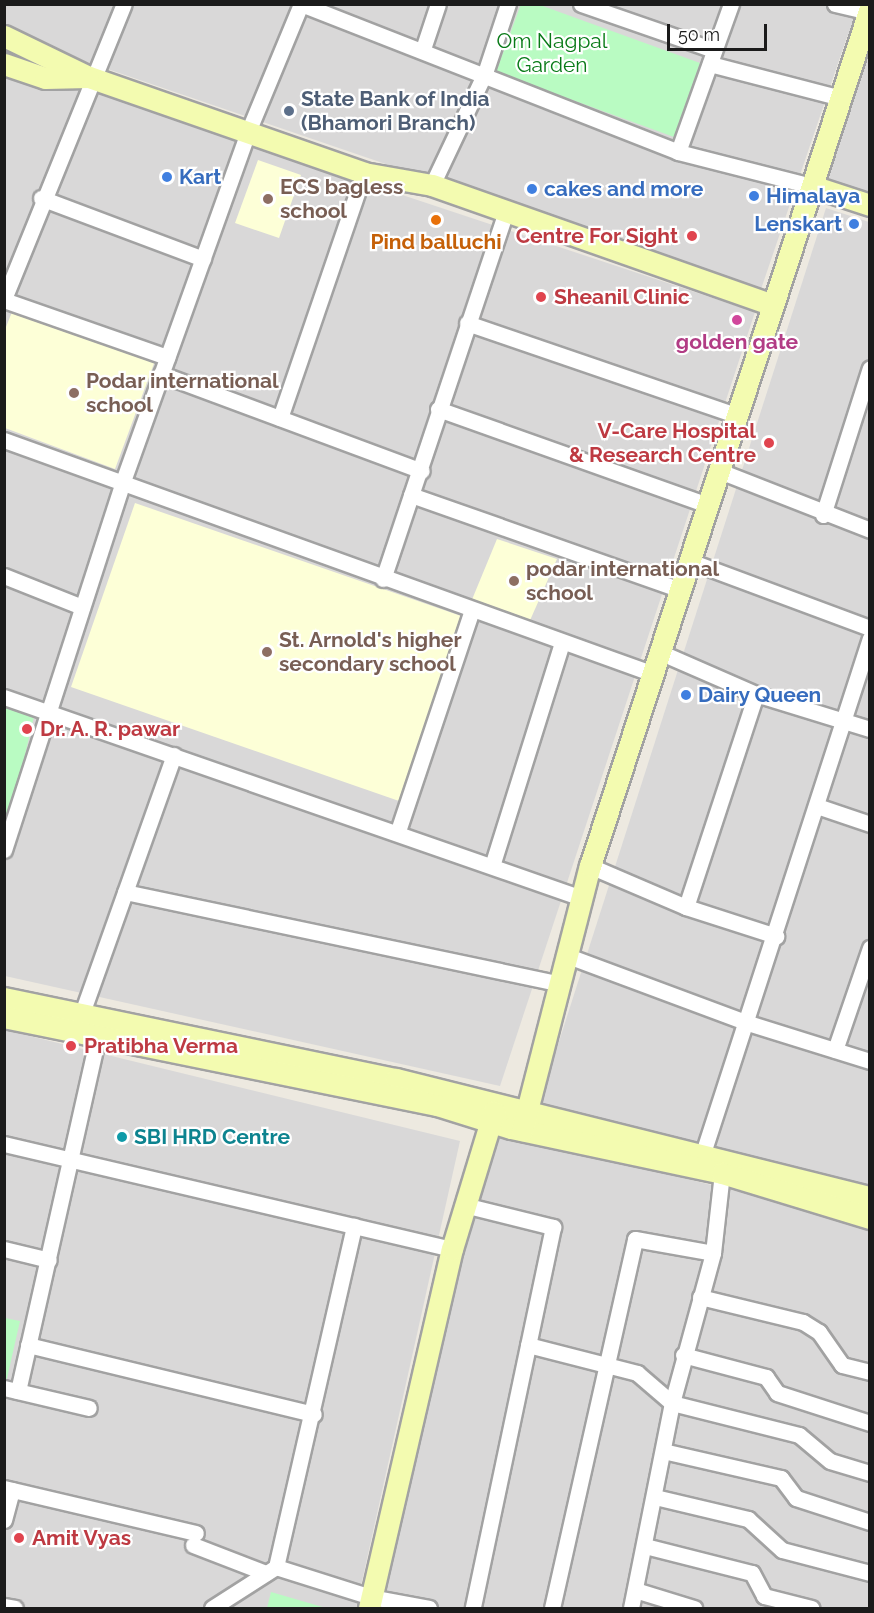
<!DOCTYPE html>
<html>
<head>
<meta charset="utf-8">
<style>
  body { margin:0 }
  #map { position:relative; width:874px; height:1613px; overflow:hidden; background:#ede9e0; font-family:Raleway,sans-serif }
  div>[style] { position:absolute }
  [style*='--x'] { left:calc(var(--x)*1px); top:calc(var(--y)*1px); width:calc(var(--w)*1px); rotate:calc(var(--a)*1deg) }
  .residential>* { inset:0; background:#d9d8d8 }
  .education>* { inset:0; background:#fdffd7 }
  .park>* { inset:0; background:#b9fbc2 }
  .roads { filter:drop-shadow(2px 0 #a2a2a2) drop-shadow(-2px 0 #a2a2a2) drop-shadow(0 2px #a2a2a2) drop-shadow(0 -2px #a2a2a2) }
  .street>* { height:15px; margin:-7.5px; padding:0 7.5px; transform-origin:7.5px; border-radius:7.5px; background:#fff }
  .secondary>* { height:21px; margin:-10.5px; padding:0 10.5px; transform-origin:10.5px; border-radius:10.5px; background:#f3fbb0 }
  .dots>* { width:16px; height:16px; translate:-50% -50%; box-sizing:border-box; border:3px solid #fff; border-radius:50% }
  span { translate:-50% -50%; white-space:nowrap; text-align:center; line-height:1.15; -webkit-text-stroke:4.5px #fff; paint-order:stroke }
  .park-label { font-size:21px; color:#087a17 }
  .service-label { font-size:21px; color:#4e5e75; font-weight:700 }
  .left { translate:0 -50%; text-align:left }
  .shop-label { font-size:21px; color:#366cbe; font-weight:700 }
  .right { translate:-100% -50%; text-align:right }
  .education-label { font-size:21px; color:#785e54; font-weight:700 }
  .health-label { font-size:21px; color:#be3a42; font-weight:700 }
  .food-label { font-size:21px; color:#c56008; font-weight:700 }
  .hotel-label { font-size:21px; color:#b23c85; font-weight:700 }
  .culture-label { font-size:21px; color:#0d838f; font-weight:700 }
  .frame { position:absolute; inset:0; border:6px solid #1b1b1b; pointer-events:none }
  .scale { position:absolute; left:667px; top:24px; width:100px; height:27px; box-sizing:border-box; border:3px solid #1b1b1b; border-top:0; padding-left:8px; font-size:18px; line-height:21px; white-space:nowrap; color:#1b1b1b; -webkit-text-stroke:4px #fff; paint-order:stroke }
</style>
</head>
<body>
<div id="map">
  <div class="residential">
    <div style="clip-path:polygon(5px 4px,864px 5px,847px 37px,760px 292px,5px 34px)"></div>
    <div style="clip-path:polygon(869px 23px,869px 192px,828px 179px)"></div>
    <div style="clip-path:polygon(5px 63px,755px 312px,500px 1086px,5px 976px)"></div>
    <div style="clip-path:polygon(826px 208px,869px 222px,869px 1186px,538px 1107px)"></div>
    <div style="clip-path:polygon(5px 1030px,460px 1141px,356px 1608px,5px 1608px)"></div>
    <div style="clip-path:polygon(497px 1132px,869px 1224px,869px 1608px,375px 1608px,486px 1136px)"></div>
  </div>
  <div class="education">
    <div style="clip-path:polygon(258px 160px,301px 175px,279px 238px,235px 223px)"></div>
    <div style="clip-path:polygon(14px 307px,156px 358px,115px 469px,5px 428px,4px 332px)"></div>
    <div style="clip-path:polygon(135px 503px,464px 617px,399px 801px,71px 687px)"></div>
    <div style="clip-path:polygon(497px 539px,557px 559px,528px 625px,471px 602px)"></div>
  </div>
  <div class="park">
    <div style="clip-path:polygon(521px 4px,540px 5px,700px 63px,674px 137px,496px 72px)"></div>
    <div style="clip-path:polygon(5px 699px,35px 712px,5px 840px)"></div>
    <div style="clip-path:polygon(5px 1318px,20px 1321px,5px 1387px)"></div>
    <div style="clip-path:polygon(271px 1592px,326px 1608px,267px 1608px)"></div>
  </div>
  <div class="roads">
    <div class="street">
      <div style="--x:581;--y:4;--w:141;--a:19.1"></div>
      <div style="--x:835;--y:4;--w:36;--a:13"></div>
      <div style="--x:423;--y:49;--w:47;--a:-71.6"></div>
      <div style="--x:710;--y:64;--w:135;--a:14.5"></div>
      <div style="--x:678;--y:152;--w:157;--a:-70.3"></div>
      <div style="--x:432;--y:185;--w:124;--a:-64.7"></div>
      <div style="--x:485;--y:73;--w:73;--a:-71.6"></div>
      <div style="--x:41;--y:198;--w:173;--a:20.6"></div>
      <div style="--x:4;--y:299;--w:318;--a:-67.9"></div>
      <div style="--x:4;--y:300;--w:173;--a:19.3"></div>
      <div style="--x:467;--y:323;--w:283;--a:18.9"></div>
      <div style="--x:161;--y:374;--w:278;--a:20.4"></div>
      <div style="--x:438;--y:409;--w:283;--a:19.6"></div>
      <div style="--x:280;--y:418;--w:259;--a:-71.1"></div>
      <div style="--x:4;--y:440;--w:688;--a:19.81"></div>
      <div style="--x:717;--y:470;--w:164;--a:21.4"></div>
      <div style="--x:411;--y:495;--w:283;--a:19.4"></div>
      <div style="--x:823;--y:515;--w:154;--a:-72.3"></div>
      <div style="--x:687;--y:560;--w:195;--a:20.4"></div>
      <div style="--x:4;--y:576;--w:84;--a:21.7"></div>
      <div style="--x:383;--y:579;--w:387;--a:-71.5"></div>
      <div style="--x:657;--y:651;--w:108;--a:23.5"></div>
      <div style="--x:756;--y:694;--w:119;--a:17.1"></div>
      <div style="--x:4;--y:697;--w:612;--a:19.18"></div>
      <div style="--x:817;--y:806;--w:56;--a:18.8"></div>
      <div style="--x:398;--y:831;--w:230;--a:-71.5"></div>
      <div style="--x:4;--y:850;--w:385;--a:-72.1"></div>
      <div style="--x:122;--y:484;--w:374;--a:-70.3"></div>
      <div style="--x:248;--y:132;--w:139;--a:-67.5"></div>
      <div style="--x:301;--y:4;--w:405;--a:21.4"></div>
      <div style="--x:678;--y:152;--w:141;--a:14.3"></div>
      <div style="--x:492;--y:866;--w:234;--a:-72.6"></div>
      <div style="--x:590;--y:866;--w:104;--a:23.1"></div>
      <div style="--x:686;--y:907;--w:95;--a:17.9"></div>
      <div style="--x:125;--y:892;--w:446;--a:11.9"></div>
      <div style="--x:686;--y:907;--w:224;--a:-71.8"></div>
      <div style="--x:568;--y:956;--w:192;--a:20.4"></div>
      <div style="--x:748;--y:1023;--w:128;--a:17.3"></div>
      <div style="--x:81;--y:1016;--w:277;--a:-70.4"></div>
      <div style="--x:835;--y:1050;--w:108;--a:-71.1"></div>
      <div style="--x:4;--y:1144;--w:460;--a:13.2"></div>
      <div style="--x:703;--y:1153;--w:541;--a:-72.03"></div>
      <div style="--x:464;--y:1205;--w:92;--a:13.9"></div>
      <div style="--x:553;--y:1227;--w:389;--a:101.9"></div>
      <div style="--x:4;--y:1249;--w:46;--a:13.7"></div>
      <div style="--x:700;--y:1297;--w:106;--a:13.6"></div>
      <div style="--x:803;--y:1322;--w:19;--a:32"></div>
      <div style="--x:819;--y:1332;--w:40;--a:55.1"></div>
      <div style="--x:842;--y:1365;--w:29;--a:14"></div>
      <div style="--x:28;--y:1345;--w:294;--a:13.6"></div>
      <div style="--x:528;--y:1345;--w:113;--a:14.4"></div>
      <div style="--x:637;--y:1373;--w:46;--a:40.6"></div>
      <div style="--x:672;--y:1403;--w:131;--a:14.1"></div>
      <div style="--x:799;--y:1435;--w:40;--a:40"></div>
      <div style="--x:830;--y:1461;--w:42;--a:16.7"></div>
      <div style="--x:683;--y:1355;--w:86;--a:14.8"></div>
      <div style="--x:766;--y:1377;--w:19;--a:55"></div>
      <div style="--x:777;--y:1393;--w:98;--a:17.9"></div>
      <div style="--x:4;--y:1388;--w:87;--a:13.2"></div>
      <div style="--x:18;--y:1391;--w:373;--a:-77.3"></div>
      <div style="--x:663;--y:1451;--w:121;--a:12.9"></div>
      <div style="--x:781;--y:1478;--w:25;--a:53"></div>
      <div style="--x:796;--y:1498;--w:78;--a:18"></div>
      <div style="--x:4;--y:1488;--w:197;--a:13.2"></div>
      <div style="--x:655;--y:1497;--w:96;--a:13.3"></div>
      <div style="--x:748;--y:1519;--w:46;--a:42.4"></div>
      <div style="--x:782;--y:1550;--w:91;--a:14.6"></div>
      <div style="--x:4;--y:1520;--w:31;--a:-75"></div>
      <div style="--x:193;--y:1545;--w:78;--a:21"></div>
      <div style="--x:645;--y:1546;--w:110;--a:14.2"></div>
      <div style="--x:752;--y:1573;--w:26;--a:62"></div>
      <div style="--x:764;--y:1596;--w:49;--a:14.3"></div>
      <div style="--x:276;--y:1567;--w:350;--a:-77.1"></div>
      <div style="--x:635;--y:1590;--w:62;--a:17"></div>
      <div style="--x:4;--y:1606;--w:11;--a:10"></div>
      <div style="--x:212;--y:1608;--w:76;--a:-32.6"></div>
      <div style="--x:276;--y:1567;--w:100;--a:17.5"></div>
      <div style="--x:371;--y:1597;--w:59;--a:10.7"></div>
      <div style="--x:552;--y:1608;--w:378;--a:-77.3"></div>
      <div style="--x:635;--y:1239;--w:79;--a:10.2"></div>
      <div style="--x:631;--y:1608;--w:209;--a:-78.7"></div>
      <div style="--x:672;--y:1403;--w:156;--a:-74.7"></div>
      <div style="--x:713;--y:1253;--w:81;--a:-83.6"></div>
    </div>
    <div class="secondary">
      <div style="--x:4;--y:36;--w:94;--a:25.8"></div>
      <div style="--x:89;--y:77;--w:291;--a:19.2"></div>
      <div style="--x:364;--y:173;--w:69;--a:10"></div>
      <div style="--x:432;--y:185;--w:361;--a:19.4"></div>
      <div style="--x:4;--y:64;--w:43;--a:18.9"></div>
      <div style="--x:45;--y:78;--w:43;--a:-1.3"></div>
      <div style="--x:815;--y:187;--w:58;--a:18.1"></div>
      <div style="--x:4;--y:998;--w:400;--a:11.7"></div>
      <div style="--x:396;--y:1079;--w:488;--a:14"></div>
      <div style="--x:4;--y:1017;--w:442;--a:11.5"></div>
      <div style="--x:437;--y:1105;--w:77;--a:17.3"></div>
      <div style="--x:511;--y:1128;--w:216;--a:12"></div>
      <div style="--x:722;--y:1173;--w:155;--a:16.9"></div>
      <div style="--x:522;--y:1130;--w:273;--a:-75.6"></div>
      <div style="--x:590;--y:866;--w:903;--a:-71.93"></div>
      <div style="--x:369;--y:1608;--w:368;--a:-77"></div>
      <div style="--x:452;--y:1249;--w:144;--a:-73.1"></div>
    </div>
  </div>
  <div class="dots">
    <div style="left:289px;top:111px;background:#5c6f8a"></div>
    <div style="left:167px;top:177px;background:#3f7fe0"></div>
    <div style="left:532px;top:189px;background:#3f7fe0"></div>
    <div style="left:754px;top:196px;background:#3f7fe0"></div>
    <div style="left:268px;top:199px;background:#8d6e63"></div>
    <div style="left:436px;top:220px;background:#e8710a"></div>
    <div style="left:854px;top:224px;background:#3f7fe0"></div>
    <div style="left:692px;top:236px;background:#e0444e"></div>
    <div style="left:541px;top:297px;background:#e0444e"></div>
    <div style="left:737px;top:320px;background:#d1479c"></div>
    <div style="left:74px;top:393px;background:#8d6e63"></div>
    <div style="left:769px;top:443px;background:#e0444e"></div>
    <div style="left:514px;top:581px;background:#8d6e63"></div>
    <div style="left:267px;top:652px;background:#8d6e63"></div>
    <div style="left:686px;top:695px;background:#3f7fe0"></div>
    <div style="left:27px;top:729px;background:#e0444e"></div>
    <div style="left:71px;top:1046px;background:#e0444e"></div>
    <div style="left:122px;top:1137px;background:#0f9aa8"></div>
    <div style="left:19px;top:1538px;background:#e0444e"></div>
  </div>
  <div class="park-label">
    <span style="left:552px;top:53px">Om Nagpal<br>Garden</span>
  </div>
  <div class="service-label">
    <span class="left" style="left:301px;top:111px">State Bank of India<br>(Bhamori Branch)</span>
  </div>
  <div class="shop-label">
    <span class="left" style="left:179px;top:177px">Kart</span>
    <span class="left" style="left:544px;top:189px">cakes and more</span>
    <span class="left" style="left:766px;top:196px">Himalaya</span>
    <span class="right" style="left:842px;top:224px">Lenskart</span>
    <span class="left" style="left:698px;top:695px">Dairy Queen</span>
  </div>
  <div class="education-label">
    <span class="left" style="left:280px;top:199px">ECS bagless<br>school</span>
    <span class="left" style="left:86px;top:393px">Podar international<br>school</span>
    <span class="left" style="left:526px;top:581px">podar international<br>school</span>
    <span class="left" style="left:279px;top:652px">St. Arnold's higher<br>secondary school</span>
  </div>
  <div class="health-label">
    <span class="right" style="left:678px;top:236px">Centre For Sight</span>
    <span class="left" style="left:554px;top:297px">Sheanil Clinic</span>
    <span class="right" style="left:756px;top:443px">V-Care Hospital<br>&amp; Research Centre</span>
    <span class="left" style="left:40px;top:729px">Dr. A. R. pawar</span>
    <span class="left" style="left:84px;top:1046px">Pratibha Verma</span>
    <span class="left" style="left:32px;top:1538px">Amit Vyas</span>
  </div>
  <div class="food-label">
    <span style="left:436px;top:242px">Pind balluchi</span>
  </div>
  <div class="hotel-label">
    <span style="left:737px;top:342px">golden gate</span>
  </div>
  <div class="culture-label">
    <span class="left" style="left:134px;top:1137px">SBI HRD Centre</span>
  </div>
  <div class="frame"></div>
  <div class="scale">50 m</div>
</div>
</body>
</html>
